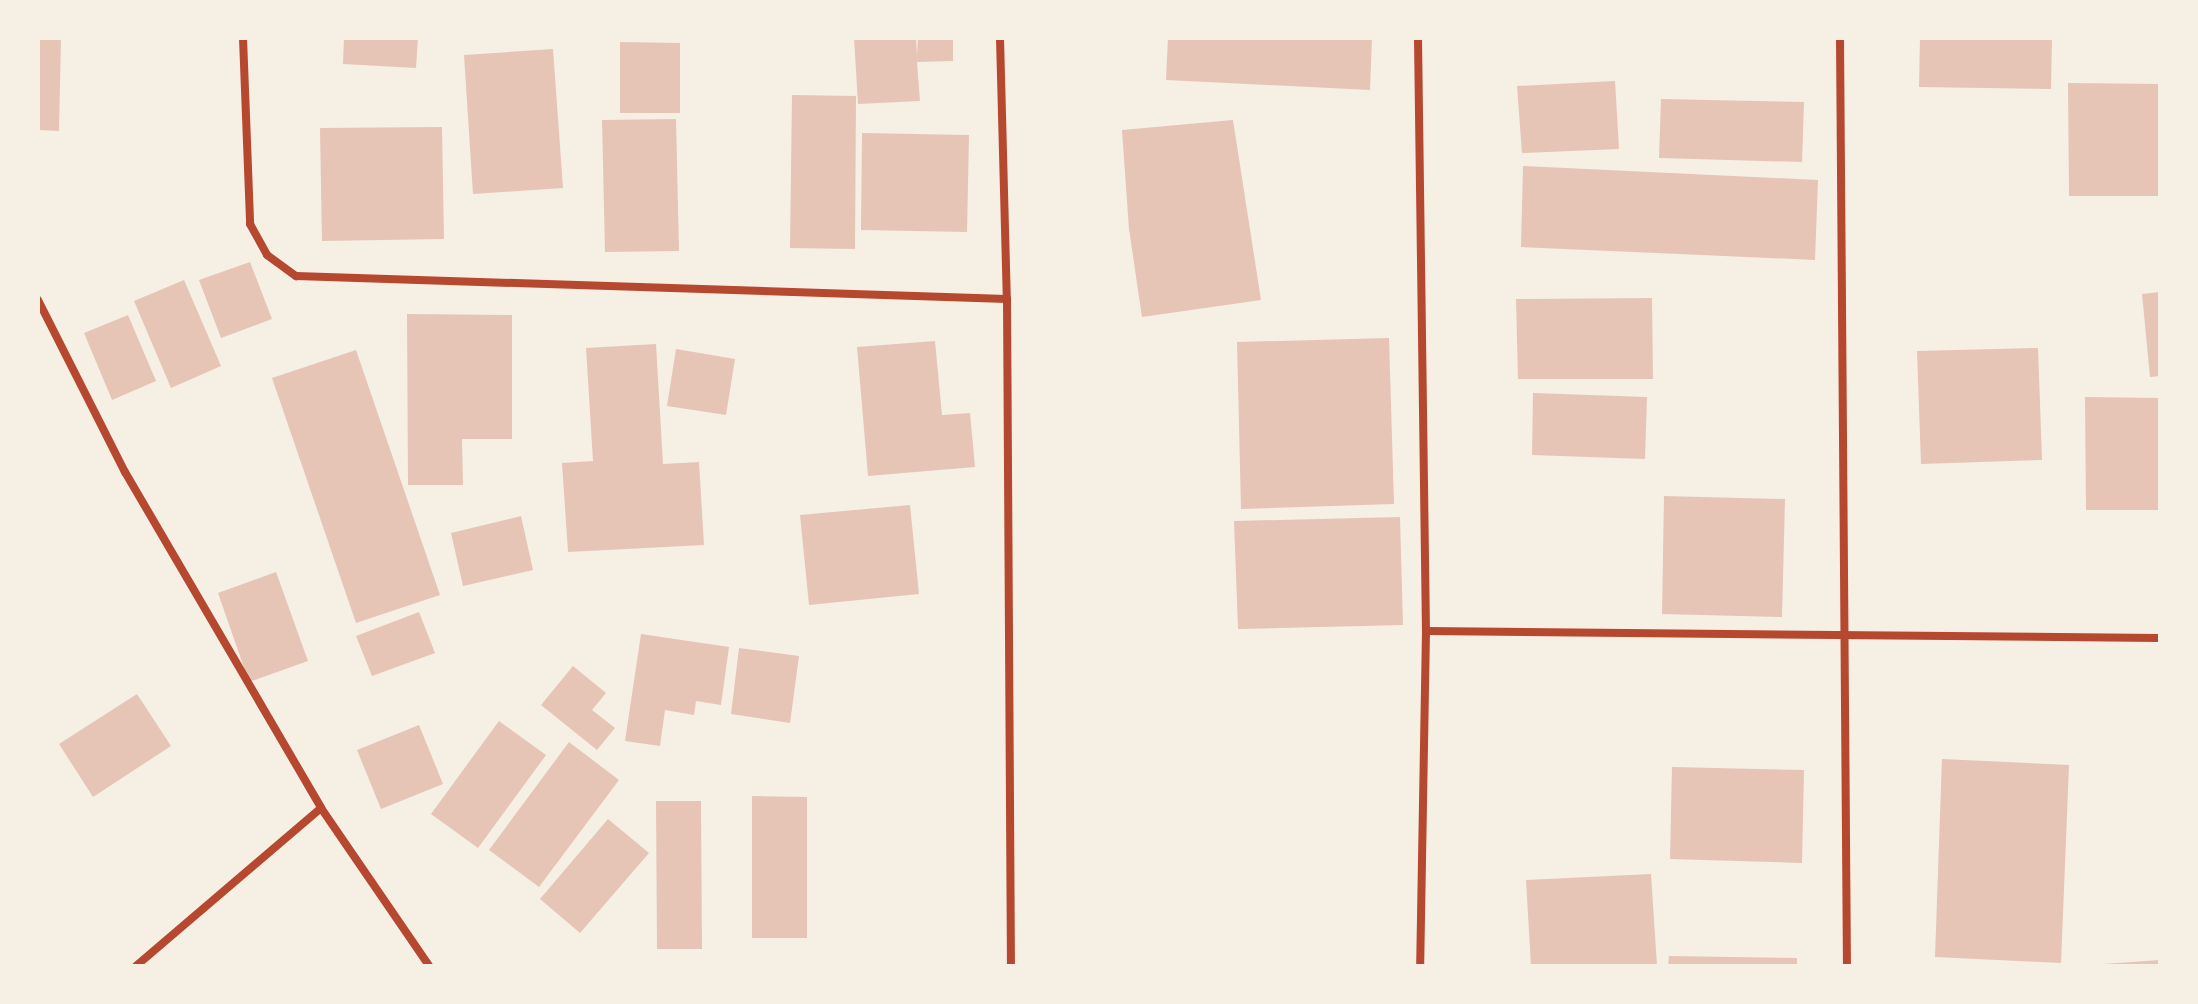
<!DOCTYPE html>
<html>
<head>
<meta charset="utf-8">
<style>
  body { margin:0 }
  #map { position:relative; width:2198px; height:1004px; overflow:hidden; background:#f6efe4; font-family:"Fira Sans",sans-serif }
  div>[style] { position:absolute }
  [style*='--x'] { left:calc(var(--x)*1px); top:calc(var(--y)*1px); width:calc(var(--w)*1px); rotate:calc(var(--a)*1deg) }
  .building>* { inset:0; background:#e6c5b7 }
  .minor>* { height:8px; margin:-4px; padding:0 4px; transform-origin:4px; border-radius:4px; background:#b5482f }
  span { translate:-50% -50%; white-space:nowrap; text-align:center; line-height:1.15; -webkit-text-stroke:8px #f6efe4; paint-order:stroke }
  .frame { position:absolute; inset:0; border:40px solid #f6efe4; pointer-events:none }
</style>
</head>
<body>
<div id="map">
  <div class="building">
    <div style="clip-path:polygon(38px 38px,61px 38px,59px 131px,38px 130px)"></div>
    <div style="clip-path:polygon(344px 38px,418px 38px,416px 68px,343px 64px)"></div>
    <div style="clip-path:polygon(854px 38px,916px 38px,917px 55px,918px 38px,953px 38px,953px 61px,917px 62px,920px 101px,858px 104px)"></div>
    <div style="clip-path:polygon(1168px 38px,1372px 38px,1370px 90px,1166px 80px)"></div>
    <div style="clip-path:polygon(1920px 38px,2052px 38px,2051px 89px,1919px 87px)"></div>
    <div style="clip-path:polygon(620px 42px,680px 43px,680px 113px,620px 113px)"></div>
    <div style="clip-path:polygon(553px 49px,563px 188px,473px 194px,464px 55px)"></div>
    <div style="clip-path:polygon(1615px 81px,1619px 149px,1522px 153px,1517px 86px)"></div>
    <div style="clip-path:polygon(2068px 83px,2160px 84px,2160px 196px,2069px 196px)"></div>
    <div style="clip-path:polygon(792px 95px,856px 96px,855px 249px,790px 248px)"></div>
    <div style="clip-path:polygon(1661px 99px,1804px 102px,1802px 162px,1659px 158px)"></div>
    <div style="clip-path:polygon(676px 119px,679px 251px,605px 252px,602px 120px)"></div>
    <div style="clip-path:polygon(1233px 120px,1261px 300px,1142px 317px,1129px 229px,1122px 130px)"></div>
    <div style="clip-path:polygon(442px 127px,444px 239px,322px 241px,320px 128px)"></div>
    <div style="clip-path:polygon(862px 133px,969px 135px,967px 232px,861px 230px)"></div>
    <div style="clip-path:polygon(1523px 166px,1818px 180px,1815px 260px,1521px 247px)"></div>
    <div style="clip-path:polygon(250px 262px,272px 319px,221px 338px,199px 280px)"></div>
    <div style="clip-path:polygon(184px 280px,221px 366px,171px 388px,134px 301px)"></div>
    <div style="clip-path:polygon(2160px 292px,2160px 376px,2150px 377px,2142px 294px)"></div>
    <div style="clip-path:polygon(1652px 298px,1653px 379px,1518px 379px,1516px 299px)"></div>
    <div style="clip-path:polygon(407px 314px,512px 315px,512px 439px,462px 439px,463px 485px,408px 485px)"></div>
    <div style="clip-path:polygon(128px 315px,156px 381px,112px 400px,84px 333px)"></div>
    <div style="clip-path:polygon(1389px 338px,1394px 504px,1241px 509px,1237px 342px)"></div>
    <div style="clip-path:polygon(935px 341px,942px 415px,970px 413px,975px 467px,868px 476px,857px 347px)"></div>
    <div style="clip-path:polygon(656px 344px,663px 464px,699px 462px,704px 545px,568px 552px,562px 463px,593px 461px,586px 348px)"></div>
    <div style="clip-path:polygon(2038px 348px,2042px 460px,1921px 464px,1917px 351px)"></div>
    <div style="clip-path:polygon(676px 349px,735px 359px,726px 415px,667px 406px)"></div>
    <div style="clip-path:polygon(356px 350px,440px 595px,356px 623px,272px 378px)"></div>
    <div style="clip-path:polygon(1533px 393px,1647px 397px,1645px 459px,1532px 455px)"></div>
    <div style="clip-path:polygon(2085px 397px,2160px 398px,2160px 510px,2086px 510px)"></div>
    <div style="clip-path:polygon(1664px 496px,1785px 499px,1782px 617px,1662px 614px)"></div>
    <div style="clip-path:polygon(910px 505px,919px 594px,809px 605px,800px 515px)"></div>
    <div style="clip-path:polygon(521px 516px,533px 570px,463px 586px,451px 533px)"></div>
    <div style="clip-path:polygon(1400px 517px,1403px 625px,1238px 629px,1234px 521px)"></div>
    <div style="clip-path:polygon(276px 572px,308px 661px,249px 682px,218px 593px)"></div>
    <div style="clip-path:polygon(419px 612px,435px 653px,372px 676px,356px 636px)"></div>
    <div style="clip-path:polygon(641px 634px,729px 647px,721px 705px,696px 701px,694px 715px,665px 710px,660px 746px,625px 741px)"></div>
    <div style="clip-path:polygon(739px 648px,799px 656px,790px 723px,731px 714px)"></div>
    <div style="clip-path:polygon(573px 666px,606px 693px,592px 710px,615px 728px,597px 750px,541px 705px)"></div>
    <div style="clip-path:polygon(137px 694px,171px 746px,93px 797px,59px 744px)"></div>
    <div style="clip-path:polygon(499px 721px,546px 755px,478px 848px,431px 814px)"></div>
    <div style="clip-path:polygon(419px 725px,443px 784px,381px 809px,357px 750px)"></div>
    <div style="clip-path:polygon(569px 742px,619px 780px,539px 887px,489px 850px)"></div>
    <div style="clip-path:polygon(1942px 759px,2069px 765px,2061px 963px,1935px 957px)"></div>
    <div style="clip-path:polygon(1672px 767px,1804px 770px,1802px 863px,1670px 859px)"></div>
    <div style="clip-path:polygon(752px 796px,807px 797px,807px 938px,752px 938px)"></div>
    <div style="clip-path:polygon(656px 801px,701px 801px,702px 949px,657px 949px)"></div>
    <div style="clip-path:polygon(608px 819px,649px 853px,580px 933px,540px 899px)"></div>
    <div style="clip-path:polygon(1651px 874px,1657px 966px,1531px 966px,1526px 880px)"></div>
    <div style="clip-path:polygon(1669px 956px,1797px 958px,1797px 966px,1668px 966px)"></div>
    <div style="clip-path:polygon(2160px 960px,2160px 966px,2103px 966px,2103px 964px)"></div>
  </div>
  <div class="minor">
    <div style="--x:243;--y:38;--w:186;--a:87.8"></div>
    <div style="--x:250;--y:224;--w:35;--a:61"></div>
    <div style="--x:267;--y:255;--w:36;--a:36"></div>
    <div style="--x:296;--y:276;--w:711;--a:1.85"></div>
    <div style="--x:1000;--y:38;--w:261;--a:88.5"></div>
    <div style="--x:1007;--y:299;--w:667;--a:89.66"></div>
    <div style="--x:1418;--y:38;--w:593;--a:89.23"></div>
    <div style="--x:1426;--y:631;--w:335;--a:91"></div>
    <div style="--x:1840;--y:38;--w:928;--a:89.57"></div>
    <div style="--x:38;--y:300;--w:193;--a:63.2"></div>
    <div style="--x:125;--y:472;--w:389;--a:59.7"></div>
    <div style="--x:321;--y:808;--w:191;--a:55.6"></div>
    <div style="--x:1426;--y:631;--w:734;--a:0.55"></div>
    <div style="--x:136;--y:966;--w:243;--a:-40.5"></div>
  </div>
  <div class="frame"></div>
</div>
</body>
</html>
